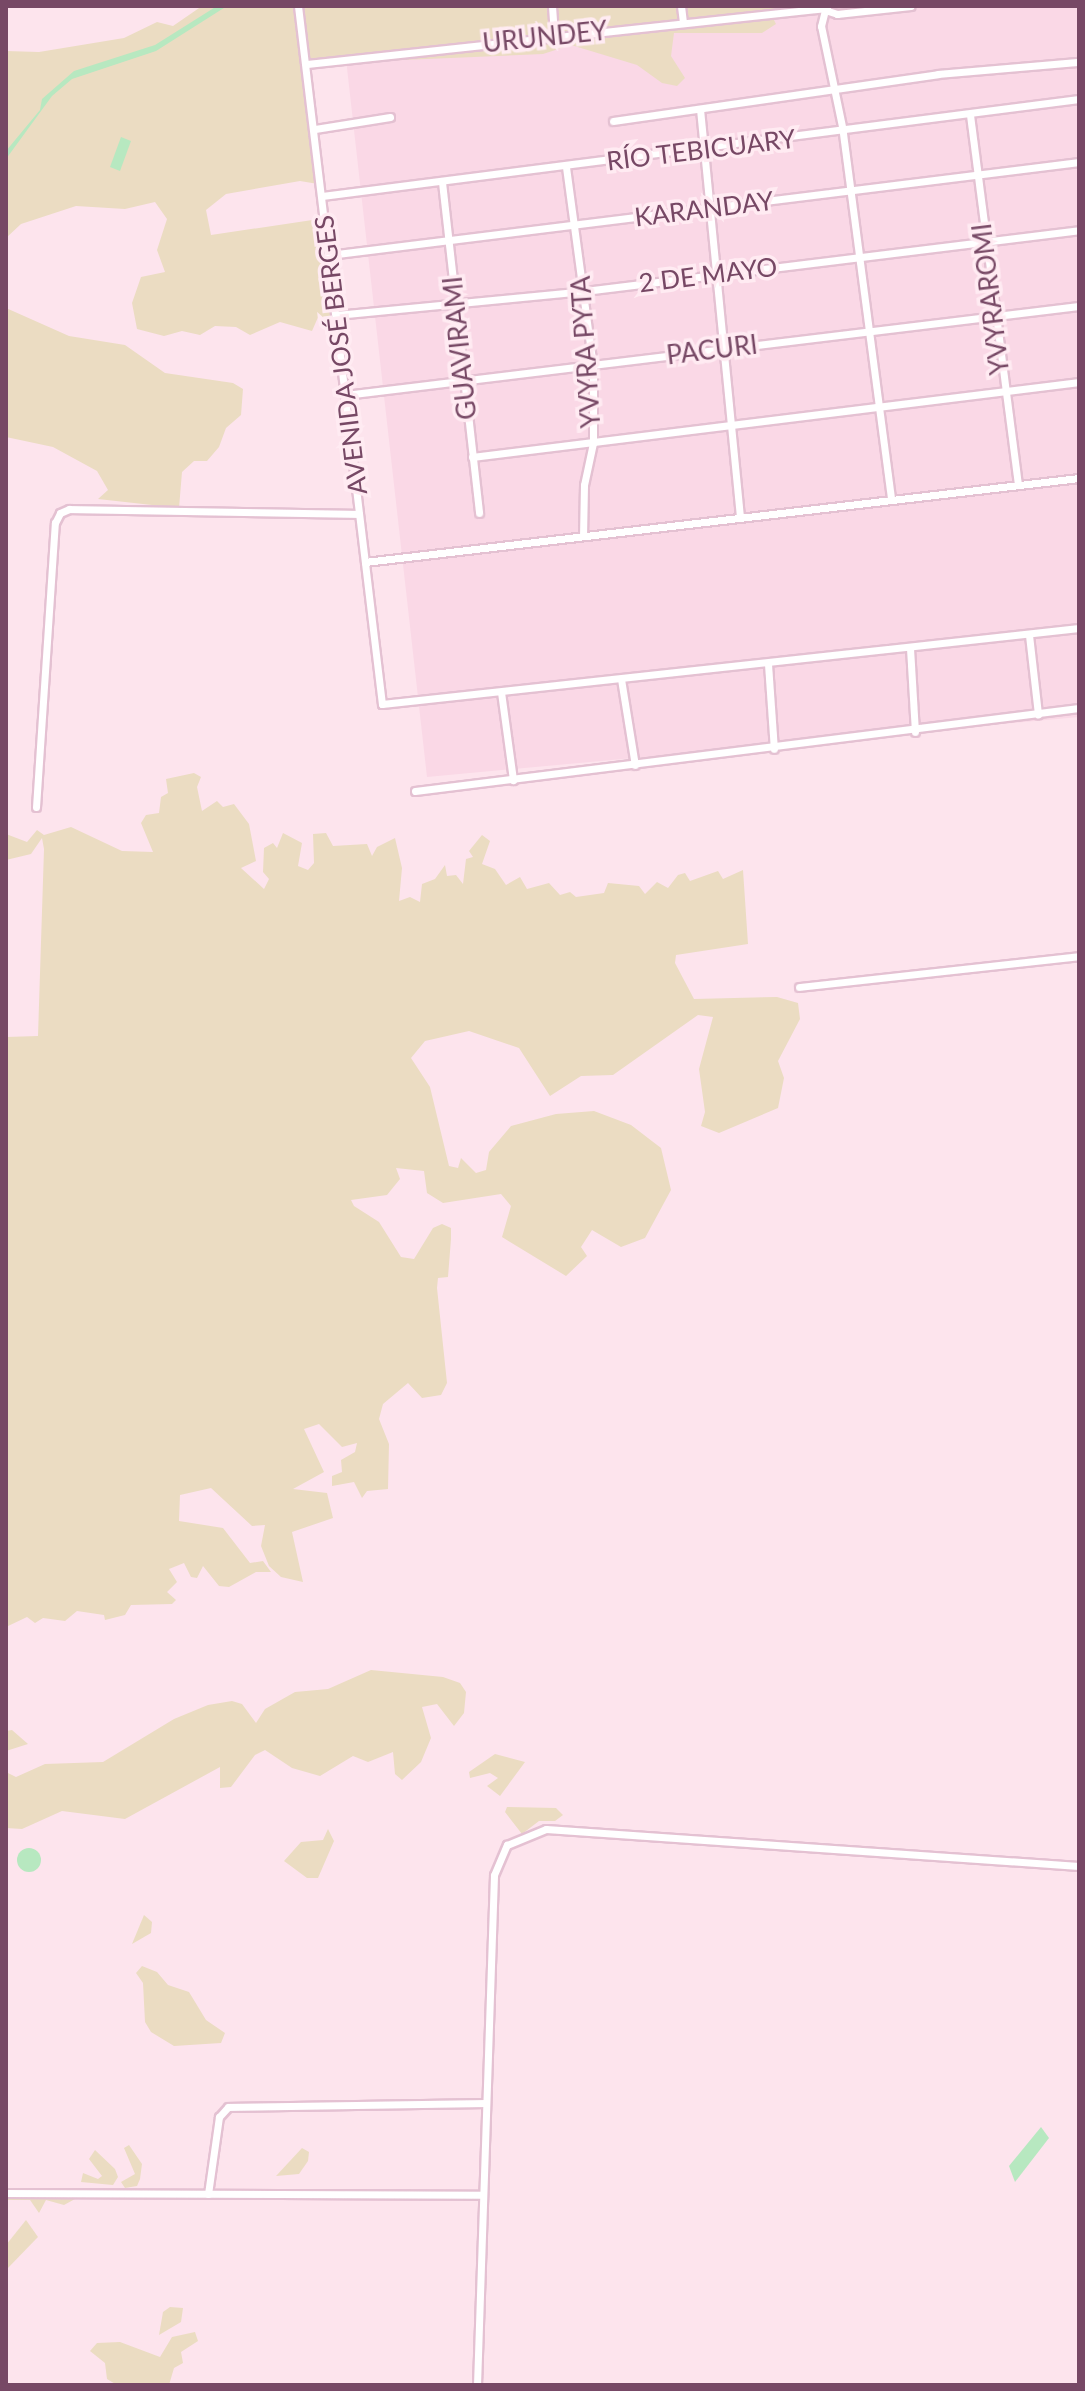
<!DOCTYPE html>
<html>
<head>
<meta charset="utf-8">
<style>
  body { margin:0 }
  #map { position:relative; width:1085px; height:2391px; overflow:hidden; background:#fde4ed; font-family:Lato,sans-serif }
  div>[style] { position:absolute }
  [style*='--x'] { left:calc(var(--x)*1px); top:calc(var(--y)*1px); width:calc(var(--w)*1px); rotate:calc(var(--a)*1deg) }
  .residential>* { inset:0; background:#fad8e6 }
  .green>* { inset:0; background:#ebdcc2 }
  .water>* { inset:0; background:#b7e8c0 }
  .round { border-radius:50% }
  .roads { filter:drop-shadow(2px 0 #e4c1d2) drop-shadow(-2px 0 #e4c1d2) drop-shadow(0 2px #e4c1d2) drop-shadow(0 -2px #e4c1d2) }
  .minor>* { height:7px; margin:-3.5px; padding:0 3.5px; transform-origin:3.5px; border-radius:3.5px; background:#fff }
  span { translate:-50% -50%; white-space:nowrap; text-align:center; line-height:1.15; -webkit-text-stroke:7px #ffebf2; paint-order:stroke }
  .street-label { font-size:26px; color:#774865 }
  .frame { position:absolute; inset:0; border:8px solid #774865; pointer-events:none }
</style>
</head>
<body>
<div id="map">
  <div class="residential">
    <div style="clip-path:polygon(340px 6px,1079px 6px,1079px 717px,427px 777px)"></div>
  </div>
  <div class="green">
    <div style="clip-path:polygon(202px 6px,876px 6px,786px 9px,771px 14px,776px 24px,762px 33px,674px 33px,671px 56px,685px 78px,677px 86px,662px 83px,637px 65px,571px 45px,543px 54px,307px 64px,318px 184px,300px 181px,226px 194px,206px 210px,211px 235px,319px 219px,338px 324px,327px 327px,319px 315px,312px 331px,280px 322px,250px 335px,236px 327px,215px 326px,200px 335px,182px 331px,164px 336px,137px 329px,132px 303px,141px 277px,165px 272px,157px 250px,167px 219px,155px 202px,125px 209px,76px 206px,21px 224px,6px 238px,6px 51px,39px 52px,124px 38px,157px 22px,173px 26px)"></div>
    <div style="clip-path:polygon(6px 308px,69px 336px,125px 345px,165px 373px,233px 383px,243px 389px,241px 415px,226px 428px,219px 447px,207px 461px,194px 461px,182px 472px,179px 508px,98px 499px,108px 490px,97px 471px,53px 447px,6px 437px)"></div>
    <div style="clip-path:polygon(194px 773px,201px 777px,197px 787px,202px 811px,217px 801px,223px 807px,234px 804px,249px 824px,256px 861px,241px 868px,264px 889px,269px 879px,263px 872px,264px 848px,273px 843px,277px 848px,283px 833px,302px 843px,298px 866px,308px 870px,314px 863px,313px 834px,326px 833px,333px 846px,367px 844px,372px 856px,377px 847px,395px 838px,402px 868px,399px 901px,410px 897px,420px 902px,422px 884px,435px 879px,445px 865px,447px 876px,456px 875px,463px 884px,466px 859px,473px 857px,469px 851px,482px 835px,490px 841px,482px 864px,495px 869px,506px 885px,520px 877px,527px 889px,549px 883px,560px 895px,570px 892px,576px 897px,604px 893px,608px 883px,639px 886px,645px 894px,657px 882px,668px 888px,678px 875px,685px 873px,690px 881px,718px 871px,723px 879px,743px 870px,748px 944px,676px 955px,675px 963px,694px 999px,777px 997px,798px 1003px,800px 1019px,778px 1061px,784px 1078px,778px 1108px,719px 1133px,701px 1126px,705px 1112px,699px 1069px,713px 1017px,698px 1015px,613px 1075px,581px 1076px,550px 1096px,519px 1048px,469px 1031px,425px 1041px,411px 1058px,430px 1087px,449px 1166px,458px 1168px,461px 1158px,476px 1173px,486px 1170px,489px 1152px,511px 1126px,556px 1114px,594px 1111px,631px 1125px,661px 1148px,671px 1190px,645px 1238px,621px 1247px,592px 1230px,581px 1247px,587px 1256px,566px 1276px,502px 1237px,511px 1206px,501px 1194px,443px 1203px,427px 1193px,424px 1171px,396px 1168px,400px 1179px,387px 1195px,351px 1200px,354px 1206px,379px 1222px,401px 1257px,414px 1259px,433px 1228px,442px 1224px,451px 1228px,451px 1239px,448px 1277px,438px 1278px,437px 1288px,447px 1383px,441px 1395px,422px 1398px,408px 1383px,383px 1404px,379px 1419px,389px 1444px,388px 1489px,367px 1491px,362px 1498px,354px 1482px,332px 1486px,332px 1476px,342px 1472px,341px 1460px,355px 1452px,357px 1443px,342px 1447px,319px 1424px,304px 1429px,324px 1472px,293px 1489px,327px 1493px,333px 1518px,292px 1532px,303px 1582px,281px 1577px,269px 1566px,261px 1546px,265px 1525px,252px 1526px,211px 1488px,180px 1495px,179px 1521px,223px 1528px,250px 1563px,263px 1561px,271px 1572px,256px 1572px,229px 1587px,219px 1586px,203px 1566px,197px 1578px,191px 1577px,184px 1563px,169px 1569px,177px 1582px,167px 1592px,176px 1600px,172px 1604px,131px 1605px,125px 1615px,105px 1620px,104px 1615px,77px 1611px,65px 1621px,43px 1618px,35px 1623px,27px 1617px,6px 1627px,6px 1037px,38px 1036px,44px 849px,42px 838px,31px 854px,6px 860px,6px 834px,27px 842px,37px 830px,44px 835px,71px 827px,122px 851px,153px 852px,141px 823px,146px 815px,159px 813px,161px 797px,168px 793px,166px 779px)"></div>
    <div style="clip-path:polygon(371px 1670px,443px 1677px,460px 1683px,466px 1692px,464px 1713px,454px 1726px,437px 1704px,422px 1707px,431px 1738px,421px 1762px,402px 1780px,395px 1774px,393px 1752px,368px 1762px,353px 1756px,320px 1776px,292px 1768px,265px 1750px,255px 1755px,231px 1787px,220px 1788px,220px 1767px,125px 1819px,62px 1811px,22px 1829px,6px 1828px,6px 1772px,16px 1777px,45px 1764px,103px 1762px,174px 1719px,208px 1705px,232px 1701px,242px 1704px,256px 1723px,265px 1709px,295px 1692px,328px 1689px)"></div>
    <div style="clip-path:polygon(12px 1730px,28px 1744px,6px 1751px,6px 1731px)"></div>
    <div style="clip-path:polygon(495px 1754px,525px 1762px,500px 1796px,487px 1786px,498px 1778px,490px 1773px,470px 1778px,469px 1772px)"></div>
    <div style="clip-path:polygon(507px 1807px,556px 1808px,563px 1815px,555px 1821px,539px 1821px,522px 1834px,505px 1812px)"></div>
    <div style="clip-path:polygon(328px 1829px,334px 1841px,318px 1878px,307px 1878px,284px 1861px,301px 1842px,323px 1840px)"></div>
    <div style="clip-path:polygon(144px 1915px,152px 1922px,151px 1933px,132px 1944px)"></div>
    <div style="clip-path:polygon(142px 1966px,157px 1972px,168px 1985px,189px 1992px,206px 2020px,225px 2033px,221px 2043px,174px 2046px,151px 2032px,145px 2022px,143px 1983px,136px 1973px)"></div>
    <div style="clip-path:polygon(129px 2145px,142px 2164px,140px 2179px,137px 2186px,125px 2188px,121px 2182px,135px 2174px,124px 2148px)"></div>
    <div style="clip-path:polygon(302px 2148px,309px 2152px,308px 2161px,299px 2174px,276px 2176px)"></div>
    <div style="clip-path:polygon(95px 2150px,115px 2169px,118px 2177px,113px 2185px,81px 2182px,83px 2173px,98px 2179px,102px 2176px,89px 2159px)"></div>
    <div style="clip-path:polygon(42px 2189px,75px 2194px,75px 2199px,64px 2205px,46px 2200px,39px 2213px,30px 2200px,6px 2200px,6px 2192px)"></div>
    <div style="clip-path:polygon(26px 2220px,38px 2237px,6px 2270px,6px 2245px)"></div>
    <div style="clip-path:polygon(170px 2307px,183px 2308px,181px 2322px,159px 2335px,163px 2312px)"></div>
    <div style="clip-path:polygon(195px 2332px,198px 2341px,181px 2352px,183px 2363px,174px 2368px,169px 2385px,117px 2385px,107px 2379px,105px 2363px,90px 2351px,97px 2343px,120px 2342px,160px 2357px,172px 2337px)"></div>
  </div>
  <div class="water">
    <div style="clip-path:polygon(217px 6px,227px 6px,156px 51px,72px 79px,52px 96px,6px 159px,6px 151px,40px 110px,42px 99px,74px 71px,155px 45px)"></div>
    <div style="clip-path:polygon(121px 137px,131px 141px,120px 171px,110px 167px)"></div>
    <div class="round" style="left:17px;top:1848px;width:24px;height:24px"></div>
    <div style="clip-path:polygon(1041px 2127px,1049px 2138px,1015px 2182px,1009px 2166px)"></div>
  </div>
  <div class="roads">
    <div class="minor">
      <div style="--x:298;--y:6;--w:703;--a:83.14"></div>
      <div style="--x:382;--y:704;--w:701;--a:-6.22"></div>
      <div style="--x:552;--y:6;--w:30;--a:86"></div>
      <div style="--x:681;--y:6;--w:16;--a:83"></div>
      <div style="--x:307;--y:64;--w:523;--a:-6.15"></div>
      <div style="--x:700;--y:109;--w:410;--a:84.4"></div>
      <div style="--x:970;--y:115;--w:371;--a:82.6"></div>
      <div style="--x:613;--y:121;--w:328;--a:-8.2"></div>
      <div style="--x:938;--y:74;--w:142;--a:-4.9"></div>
      <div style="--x:315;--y:129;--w:76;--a:-9.1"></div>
      <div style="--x:566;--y:167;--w:201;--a:82.3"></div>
      <div style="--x:593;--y:366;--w:77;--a:90"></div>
      <div style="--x:593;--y:443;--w:43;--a:102.1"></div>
      <div style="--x:584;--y:485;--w:51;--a:91.1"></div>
      <div style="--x:442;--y:182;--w:333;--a:83.6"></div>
      <div style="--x:322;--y:196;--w:763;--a:-7.3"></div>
      <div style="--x:329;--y:255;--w:756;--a:-7.07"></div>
      <div style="--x:336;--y:315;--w:249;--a:-5.5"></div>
      <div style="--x:584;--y:291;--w:499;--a:-7"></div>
      <div style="--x:345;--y:395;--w:739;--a:-6.91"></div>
      <div style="--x:472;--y:457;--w:612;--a:-7.04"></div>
      <div style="--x:891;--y:498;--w:370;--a:-97.5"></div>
      <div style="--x:843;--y:131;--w:107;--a:-101.8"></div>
      <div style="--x:821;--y:26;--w:16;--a:-76"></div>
      <div style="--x:825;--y:10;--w:13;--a:18"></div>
      <div style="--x:837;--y:14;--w:74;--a:-6.2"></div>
      <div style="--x:365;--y:562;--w:719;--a:-6.71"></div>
      <div style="--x:1029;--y:635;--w:80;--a:83.5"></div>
      <div style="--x:910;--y:648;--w:84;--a:86.6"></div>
      <div style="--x:768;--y:664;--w:85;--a:86"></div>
      <div style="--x:621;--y:679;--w:87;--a:80.8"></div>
      <div style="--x:501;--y:692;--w:89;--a:82.2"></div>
      <div style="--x:415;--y:791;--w:669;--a:-7.13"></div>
      <div style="--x:36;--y:807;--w:285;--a:-86.2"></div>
      <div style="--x:55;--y:523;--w:11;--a:-63"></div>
      <div style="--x:60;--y:513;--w:10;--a:-24"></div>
      <div style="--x:69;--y:509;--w:290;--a:1"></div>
      <div style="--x:799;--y:987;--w:282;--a:-6.3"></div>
      <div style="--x:6;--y:2193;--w:474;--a:0.2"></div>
      <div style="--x:208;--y:2194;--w:78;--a:-81.9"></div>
      <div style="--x:219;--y:2117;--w:13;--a:-48"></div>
      <div style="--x:228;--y:2107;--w:256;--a:-0.9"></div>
      <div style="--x:477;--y:2385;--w:510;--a:-88.09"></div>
      <div style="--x:494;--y:1875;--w:33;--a:-67"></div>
      <div style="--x:507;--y:1845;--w:42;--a:-22.3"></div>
      <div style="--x:546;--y:1829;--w:534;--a:3.97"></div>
    </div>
  </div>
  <div class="street-label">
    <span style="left:545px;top:37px;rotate:-6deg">URUNDEY</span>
    <span style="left:701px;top:150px;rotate:-7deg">RÍO TEBICUARY</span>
    <span style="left:704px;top:209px;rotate:-7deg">KARANDAY</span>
    <span style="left:708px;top:275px;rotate:-7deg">2 DE MAYO</span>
    <span style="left:991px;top:299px;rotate:-97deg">YVYRAROMI</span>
    <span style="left:460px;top:348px;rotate:-96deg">GUAVIRAMI</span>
    <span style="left:712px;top:350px;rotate:-7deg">PACURI</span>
    <span style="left:586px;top:352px;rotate:-94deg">YVYRA PYTA</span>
    <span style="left:341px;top:355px;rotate:-97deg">AVENIDA JOSÉ BERGES</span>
  </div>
  <div class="frame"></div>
</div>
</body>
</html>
